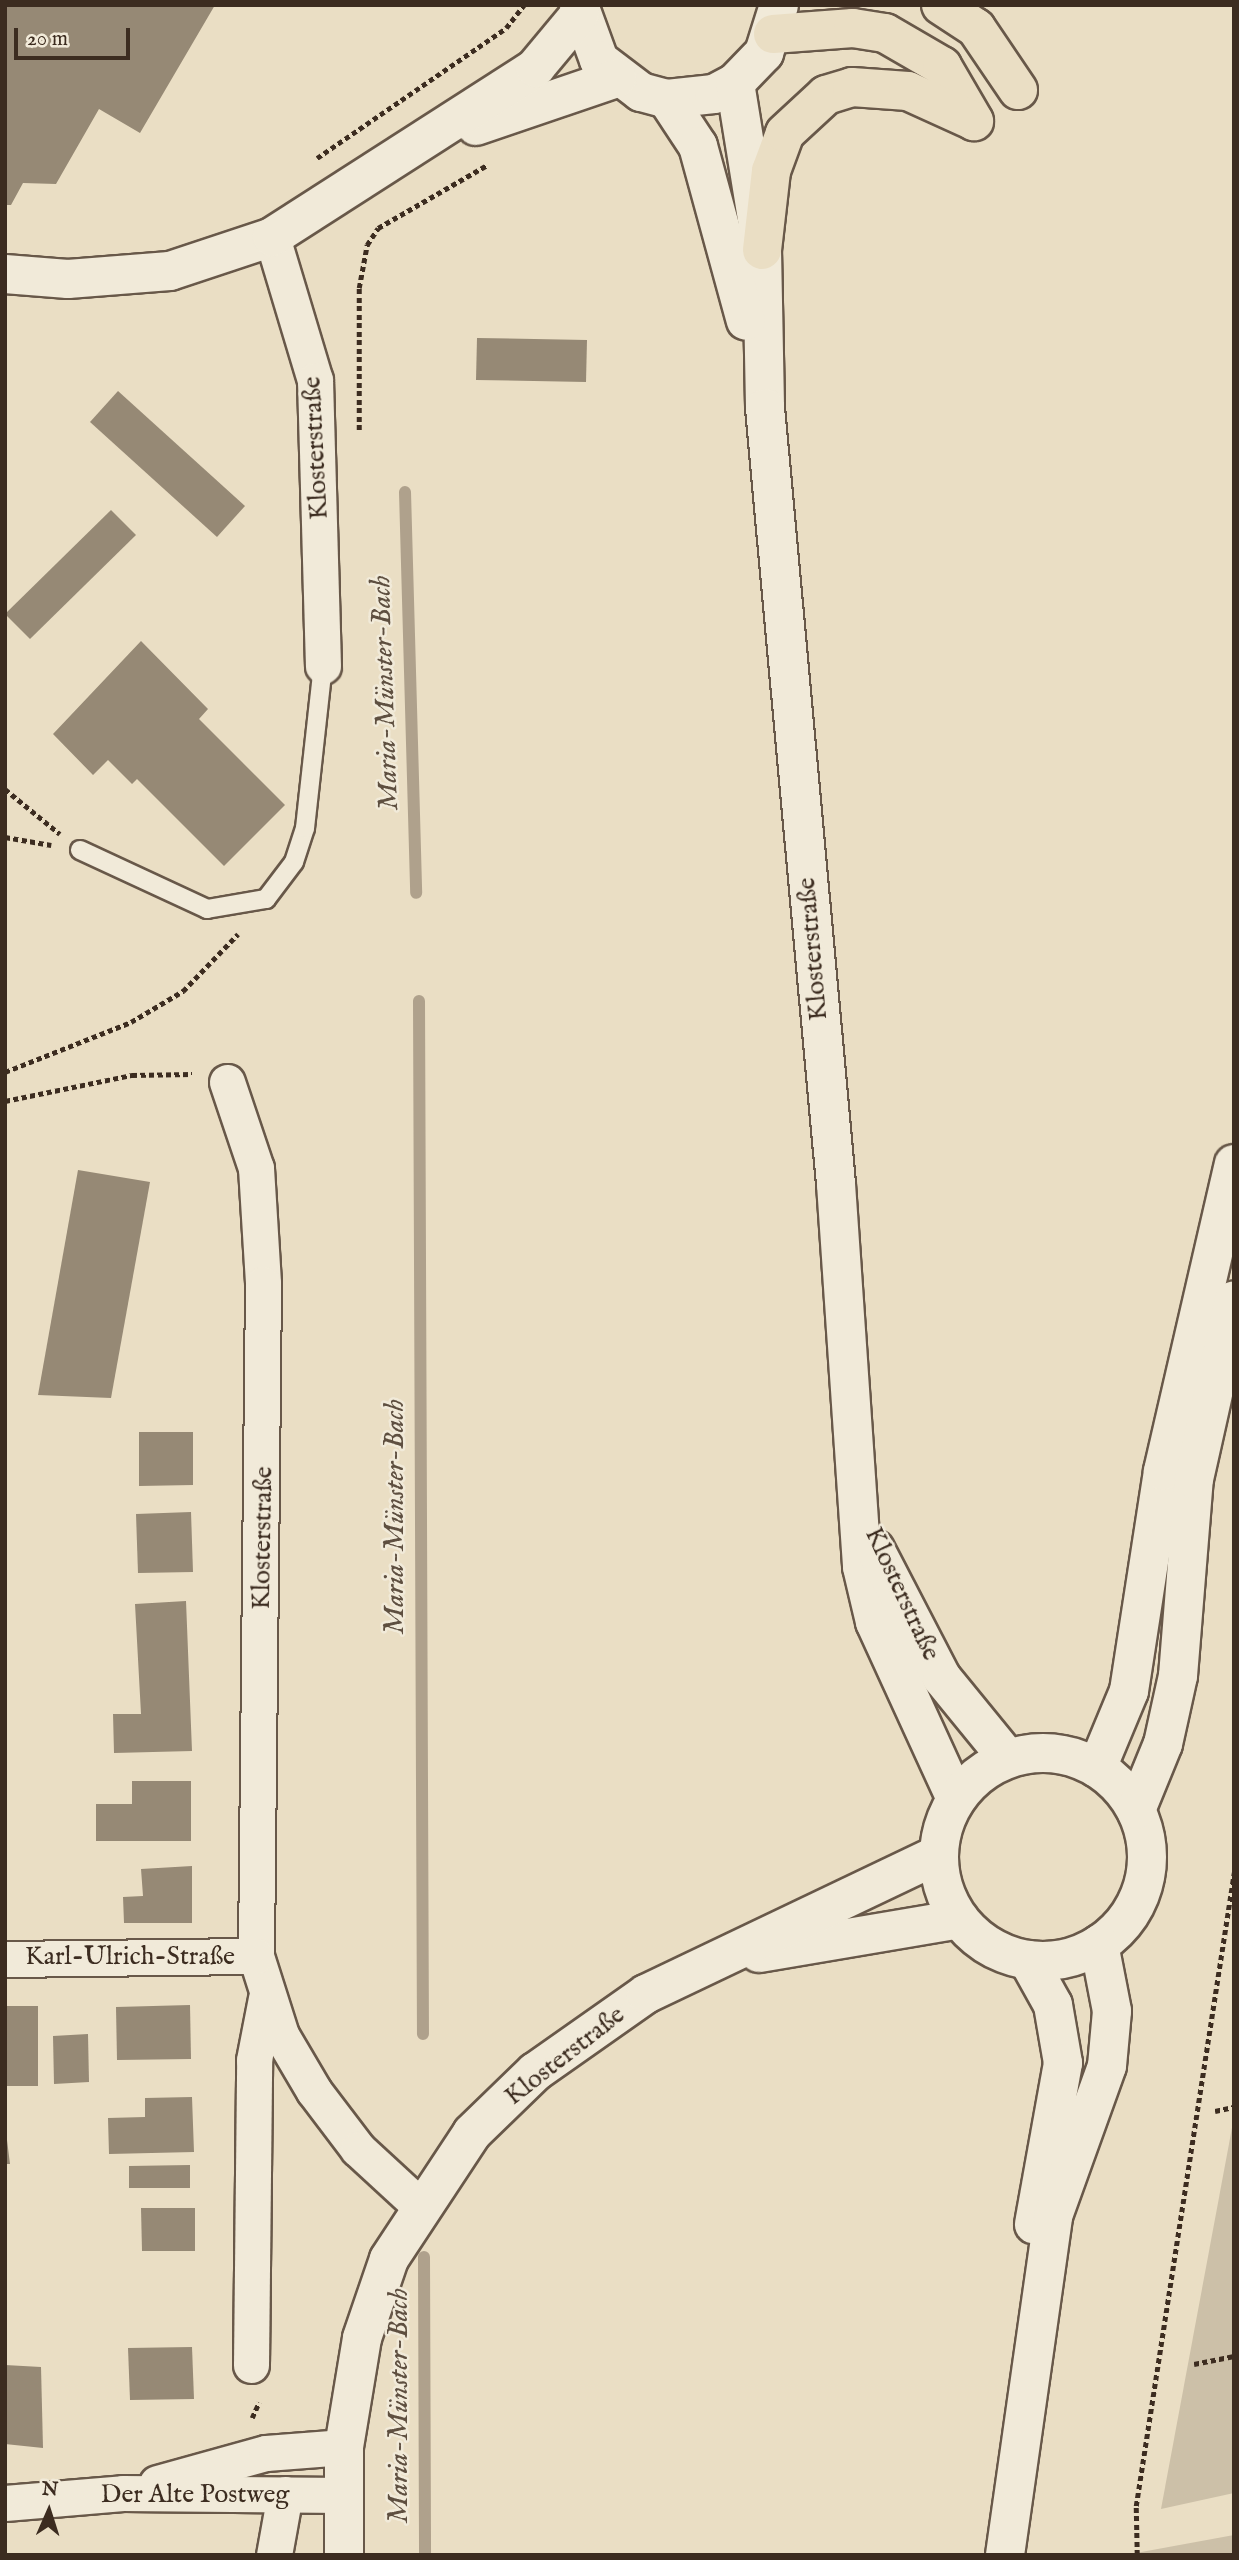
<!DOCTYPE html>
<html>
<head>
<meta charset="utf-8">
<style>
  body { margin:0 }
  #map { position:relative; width:1239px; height:2560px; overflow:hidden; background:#eadec4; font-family:"IM FELL English",serif }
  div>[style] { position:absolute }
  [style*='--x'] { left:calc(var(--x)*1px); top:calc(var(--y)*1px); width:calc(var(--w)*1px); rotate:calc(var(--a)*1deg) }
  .green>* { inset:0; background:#ccc0a8 }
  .stream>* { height:12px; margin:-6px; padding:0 6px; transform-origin:6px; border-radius:6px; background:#afa18c }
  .building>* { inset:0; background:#968975 }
  .path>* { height:4.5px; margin-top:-2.25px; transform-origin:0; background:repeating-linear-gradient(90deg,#3c2c20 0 5px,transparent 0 8.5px) }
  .roads { filter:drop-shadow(2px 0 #685849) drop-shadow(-2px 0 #685849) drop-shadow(0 2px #685849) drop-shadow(0 -2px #685849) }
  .service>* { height:18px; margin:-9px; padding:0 9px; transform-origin:9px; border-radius:9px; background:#f1ead9 }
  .minor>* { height:35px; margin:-17.5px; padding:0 17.5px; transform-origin:17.5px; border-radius:17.5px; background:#f1ead9 }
  .tertiary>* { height:38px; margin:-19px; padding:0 19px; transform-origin:19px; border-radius:19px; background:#f1ead9 }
  .secondary>* { height:38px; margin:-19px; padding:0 19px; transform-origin:19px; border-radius:19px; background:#f1ead9 }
  .secondary>.ring { margin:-19px; padding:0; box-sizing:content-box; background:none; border:38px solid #f1ead9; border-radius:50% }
  .trunk>* { height:38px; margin:-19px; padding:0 19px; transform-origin:19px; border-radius:19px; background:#eadec4 }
  span { translate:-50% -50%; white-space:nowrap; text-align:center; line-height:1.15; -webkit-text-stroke:5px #f1ead9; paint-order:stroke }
  .street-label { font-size:26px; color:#3c2c20 }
  .water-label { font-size:28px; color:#5e4f40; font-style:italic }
  .frame { position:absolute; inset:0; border:7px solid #3c2c20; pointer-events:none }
  .north { position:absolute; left:14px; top:2476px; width:70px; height:70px; -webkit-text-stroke:5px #f1ead9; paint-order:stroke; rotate:3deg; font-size:19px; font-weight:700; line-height:28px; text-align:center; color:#3c2c20 }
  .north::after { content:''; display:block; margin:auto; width:24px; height:32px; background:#3c2c20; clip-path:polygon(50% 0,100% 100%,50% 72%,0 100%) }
  .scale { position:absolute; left:14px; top:28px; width:116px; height:32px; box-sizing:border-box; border:4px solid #3c2c20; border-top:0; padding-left:9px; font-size:21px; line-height:24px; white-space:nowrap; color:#3c2c20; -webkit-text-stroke:5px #f1ead9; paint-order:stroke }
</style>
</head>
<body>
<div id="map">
  <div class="green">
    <div style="clip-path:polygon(1234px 2117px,1234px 2493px,1161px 2509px)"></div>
    <div style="clip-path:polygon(1234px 2535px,1234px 2555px,1125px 2555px)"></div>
  </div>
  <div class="stream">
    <div style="--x:405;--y:492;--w:401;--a:88.4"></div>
    <div style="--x:419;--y:1001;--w:1033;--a:89.78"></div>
    <div style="--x:424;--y:2257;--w:298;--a:89.8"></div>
  </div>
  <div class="building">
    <div style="clip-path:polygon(5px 5px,215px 5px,140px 133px,99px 109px,56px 184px,23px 183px,11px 205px,5px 205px)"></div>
    <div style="clip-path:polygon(477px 338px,587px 340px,586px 382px,476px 380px)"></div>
    <div style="clip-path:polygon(118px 391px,245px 506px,217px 537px,90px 422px)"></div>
    <div style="clip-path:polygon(111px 510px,136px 535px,30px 639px,5px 614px)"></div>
    <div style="clip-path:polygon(141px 641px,208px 709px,199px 719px,285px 805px,224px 866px,137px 779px,132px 784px,108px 760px,93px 775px,53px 734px)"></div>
    <div style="clip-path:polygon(78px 1170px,150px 1182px,111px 1398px,38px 1395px)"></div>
    <div style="clip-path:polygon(139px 1432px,193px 1432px,193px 1485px,139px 1486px)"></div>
    <div style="clip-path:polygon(191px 1512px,193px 1572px,138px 1573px,136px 1514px)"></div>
    <div style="clip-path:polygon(186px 1601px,192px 1751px,114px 1753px,113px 1714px,141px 1714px,135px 1604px)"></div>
    <div style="clip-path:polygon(132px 1781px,191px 1781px,191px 1841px,96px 1841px,96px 1804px,132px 1804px)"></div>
    <div style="clip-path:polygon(192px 1866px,192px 1923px,124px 1923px,123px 1897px,143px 1896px,141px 1869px)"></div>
    <div style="clip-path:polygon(190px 2005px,191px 2059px,117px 2060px,116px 2007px)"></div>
    <div style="clip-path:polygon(5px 2006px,38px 2006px,38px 2086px,5px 2086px)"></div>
    <div style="clip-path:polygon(88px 2034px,89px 2082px,54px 2084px,53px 2036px)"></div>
    <div style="clip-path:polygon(192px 2097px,194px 2152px,109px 2154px,108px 2118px,145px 2117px,145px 2098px)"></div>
    <div style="clip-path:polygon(5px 2124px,10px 2164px,5px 2164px)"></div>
    <div style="clip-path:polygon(190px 2165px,190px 2188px,129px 2188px,129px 2166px)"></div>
    <div style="clip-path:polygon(141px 2208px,195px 2208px,195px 2251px,142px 2251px)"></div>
    <div style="clip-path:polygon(192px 2347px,194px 2399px,130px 2400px,128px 2348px)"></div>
    <div style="clip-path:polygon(5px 2365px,41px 2367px,43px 2448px,5px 2444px)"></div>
  </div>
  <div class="path">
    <div style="--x:317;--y:158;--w:229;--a:-34.5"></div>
    <div style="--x:506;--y:28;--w:29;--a:-52"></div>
    <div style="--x:5;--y:324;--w:1;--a:0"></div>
    <div style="--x:359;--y:430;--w:142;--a:-90"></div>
    <div style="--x:359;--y:288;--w:44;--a:-79.5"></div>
    <div style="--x:367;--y:245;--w:20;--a:-57"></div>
    <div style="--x:378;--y:228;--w:126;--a:-30"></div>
    <div style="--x:5;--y:789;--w:71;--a:39.3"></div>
    <div style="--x:5;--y:837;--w:47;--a:9.9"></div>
    <div style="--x:5;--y:1072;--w:136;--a:-21.6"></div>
    <div style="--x:131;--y:1022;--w:61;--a:-30.8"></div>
    <div style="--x:183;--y:991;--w:79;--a:-46"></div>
    <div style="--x:5;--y:1101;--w:130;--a:-11.6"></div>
    <div style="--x:132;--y:1075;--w:60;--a:-1"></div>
    <div style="--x:1215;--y:2111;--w:19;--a:-12"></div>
    <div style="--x:1194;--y:2364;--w:41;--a:-11.3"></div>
    <div style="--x:252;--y:2418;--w:17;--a:-66"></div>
    <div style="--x:1137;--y:2555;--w:49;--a:-91.2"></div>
    <div style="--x:1136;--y:2506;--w:641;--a:-81.2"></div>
  </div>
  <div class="roads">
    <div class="service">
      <div style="--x:80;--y:850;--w:140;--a:24.9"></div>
      <div style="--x:207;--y:909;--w:60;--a:-9.6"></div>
      <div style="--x:266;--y:899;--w:46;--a:-52.9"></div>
      <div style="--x:294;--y:862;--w:36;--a:-72"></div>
      <div style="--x:305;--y:828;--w:163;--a:-83.7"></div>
    </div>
    <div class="minor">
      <div style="--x:272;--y:237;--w:149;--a:73.3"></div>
      <div style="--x:315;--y:380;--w:286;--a:88.4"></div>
      <div style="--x:227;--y:1082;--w:91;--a:71.4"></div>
      <div style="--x:256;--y:1168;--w:116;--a:86.5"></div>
      <div style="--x:263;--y:1284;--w:672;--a:90.6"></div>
      <div style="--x:256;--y:1956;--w:83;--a:72.4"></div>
      <div style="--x:281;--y:2035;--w:65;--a:59.5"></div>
      <div style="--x:314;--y:2091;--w:73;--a:52.8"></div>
      <div style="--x:358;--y:2149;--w:83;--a:42.6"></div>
      <div style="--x:5;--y:1959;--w:251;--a:-0.7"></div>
      <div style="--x:251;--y:2365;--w:305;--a:-89.4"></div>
      <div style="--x:254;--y:2060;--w:63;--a:-79"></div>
      <div style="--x:157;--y:2483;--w:113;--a:-15.4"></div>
      <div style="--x:266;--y:2453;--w:78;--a:-4.4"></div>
      <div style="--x:5;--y:2503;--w:118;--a:-4.8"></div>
      <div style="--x:123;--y:2493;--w:220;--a:0.5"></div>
      <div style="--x:274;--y:2555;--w:62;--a:-79.8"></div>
    </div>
    <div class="tertiary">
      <div style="--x:759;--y:1953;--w:203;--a:-9.6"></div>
      <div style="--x:344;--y:2555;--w:108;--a:-90"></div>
      <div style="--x:344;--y:2447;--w:110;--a:-80.6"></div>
      <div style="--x:362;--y:2338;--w:83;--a:-71.1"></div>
      <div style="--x:389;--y:2259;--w:151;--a:-56.6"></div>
      <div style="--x:472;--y:2133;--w:88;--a:-44.1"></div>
      <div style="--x:535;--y:2072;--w:136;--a:-35.1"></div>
      <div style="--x:646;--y:1994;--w:323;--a:-25.5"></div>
    </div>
    <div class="secondary">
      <div style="--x:579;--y:5;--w:59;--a:70"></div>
      <div style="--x:599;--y:60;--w:53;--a:37.3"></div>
      <div style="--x:641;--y:92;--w:27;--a:15"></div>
      <div style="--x:667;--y:99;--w:47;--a:-6.1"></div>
      <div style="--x:714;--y:94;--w:24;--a:-28"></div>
      <div style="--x:735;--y:83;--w:42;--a:-46"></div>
      <div style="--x:764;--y:53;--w:50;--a:-72.6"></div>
      <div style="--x:735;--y:83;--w:169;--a:80.8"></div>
      <div style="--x:762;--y:250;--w:158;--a:88.9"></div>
      <div style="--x:765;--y:408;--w:779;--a:84.77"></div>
      <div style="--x:836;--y:1184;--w:384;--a:86.1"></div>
      <div style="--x:862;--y:1567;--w:57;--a:76.7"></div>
      <div style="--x:875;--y:1622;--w:195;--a:65.4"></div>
      <div style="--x:667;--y:99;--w:56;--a:56.6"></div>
      <div style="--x:698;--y:146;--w:181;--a:74.7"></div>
      <div style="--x:476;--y:126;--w:149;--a:-18.8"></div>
      <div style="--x:5;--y:274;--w:63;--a:4.5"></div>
      <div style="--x:68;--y:279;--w:102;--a:-4.5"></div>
      <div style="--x:170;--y:271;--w:108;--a:-18.4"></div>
      <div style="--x:272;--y:237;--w:313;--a:-32.7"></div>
      <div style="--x:535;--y:68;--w:70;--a:-50.2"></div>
      <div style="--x:875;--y:1549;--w:145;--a:62.6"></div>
      <div style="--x:942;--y:1678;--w:104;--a:50.8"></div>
      <div class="ring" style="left:939px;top:1753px;width:170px;height:170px"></div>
      <div style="--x:1097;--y:1768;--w:83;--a:-67.4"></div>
      <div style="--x:1129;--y:1691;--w:223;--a:-81.2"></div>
      <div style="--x:1163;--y:1471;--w:315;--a:-77"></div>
      <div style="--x:1136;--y:1810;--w:71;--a:-67.8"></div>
      <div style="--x:1163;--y:1744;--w:70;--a:-77.6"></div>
      <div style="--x:1178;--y:1676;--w:198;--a:-85.4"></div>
      <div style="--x:1194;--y:1479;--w:183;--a:-77.4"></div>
      <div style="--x:1028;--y:1960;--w:51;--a:60.9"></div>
      <div style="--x:1053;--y:2005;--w:59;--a:80.2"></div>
      <div style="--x:1063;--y:2063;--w:164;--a:100.2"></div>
      <div style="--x:1005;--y:2555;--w:342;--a:-81.9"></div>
      <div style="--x:1053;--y:2216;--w:159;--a:-70.2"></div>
      <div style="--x:1107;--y:2066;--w:55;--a:-84.8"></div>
      <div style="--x:1112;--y:2011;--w:68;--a:-101"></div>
    </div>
    <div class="trunk">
      <div style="--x:941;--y:5;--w:42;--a:33.3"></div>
      <div style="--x:976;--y:28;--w:75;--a:55.9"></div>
      <div style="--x:773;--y:34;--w:80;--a:-4.3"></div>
      <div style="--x:853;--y:28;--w:32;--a:9"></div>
      <div style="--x:885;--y:33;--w:66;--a:30.1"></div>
      <div style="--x:942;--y:66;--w:64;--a:59.8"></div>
      <div style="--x:762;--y:250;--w:80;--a:-83.5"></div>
      <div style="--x:771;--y:171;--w:40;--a:-69.8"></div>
      <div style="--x:785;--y:133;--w:56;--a:-42.8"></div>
      <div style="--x:826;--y:95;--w:27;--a:-17"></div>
      <div style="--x:852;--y:87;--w:56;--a:4.1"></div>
      <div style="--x:908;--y:91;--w:72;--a:24.4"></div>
    </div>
  </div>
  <div class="street-label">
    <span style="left:316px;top:448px;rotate:-93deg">Klosterstraße</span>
    <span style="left:813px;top:949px;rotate:-95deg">Klosterstraße</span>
    <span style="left:263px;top:1538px;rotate:-89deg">Klosterstraße</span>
    <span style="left:902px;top:1594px;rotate:65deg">Klosterstraße</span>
    <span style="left:130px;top:1957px">Karl-Ulrich-Straße</span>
    <span style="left:565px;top:2056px;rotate:-38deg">Klosterstraße</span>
    <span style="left:195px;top:2495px">Der Alte Postweg</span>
  </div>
  <div class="water-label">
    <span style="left:386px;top:693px;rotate:-92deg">Maria-Münster-Bach</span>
    <span style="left:396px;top:1517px;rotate:-90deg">Maria-Münster-Bach</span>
    <span style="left:400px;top:2406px;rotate:-90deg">Maria-Münster-Bach</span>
  </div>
  <div class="frame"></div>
  <div class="north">N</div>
  <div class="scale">20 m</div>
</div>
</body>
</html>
